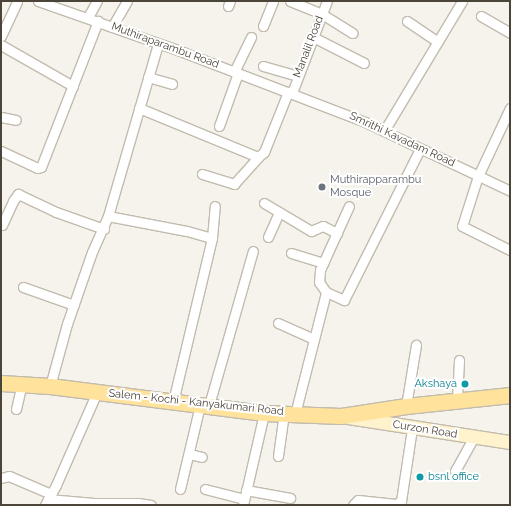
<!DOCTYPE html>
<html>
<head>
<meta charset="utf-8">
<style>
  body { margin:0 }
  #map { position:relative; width:511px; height:506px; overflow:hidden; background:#f6f3ec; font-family:Raleway,sans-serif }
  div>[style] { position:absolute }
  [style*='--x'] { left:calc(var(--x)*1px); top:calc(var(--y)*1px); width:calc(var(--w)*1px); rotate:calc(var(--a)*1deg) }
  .roads { filter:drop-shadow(1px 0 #c2bbae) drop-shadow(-1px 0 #c2bbae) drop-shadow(0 1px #c2bbae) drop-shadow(0 -1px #c2bbae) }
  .street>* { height:9px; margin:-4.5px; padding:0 4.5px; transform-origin:4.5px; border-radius:4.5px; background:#fff }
  .secondary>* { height:13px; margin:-6.5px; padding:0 6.5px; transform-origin:6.5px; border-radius:6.5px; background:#fff3cd }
  .primary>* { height:15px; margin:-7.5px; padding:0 7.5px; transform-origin:7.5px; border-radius:7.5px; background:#ffe39c }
  .dots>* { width:11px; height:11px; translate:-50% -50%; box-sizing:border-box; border:2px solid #fff; border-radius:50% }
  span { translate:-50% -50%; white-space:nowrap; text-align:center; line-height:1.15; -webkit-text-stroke:4px #fff; paint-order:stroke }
  .street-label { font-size:11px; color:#4b4439 }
  .worship-label { font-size:11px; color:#5b616d }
  .left { translate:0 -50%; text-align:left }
  .culture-label { font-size:11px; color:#0d838f }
  .right { translate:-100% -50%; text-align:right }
  .frame { position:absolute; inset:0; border:2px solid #4b4439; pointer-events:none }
</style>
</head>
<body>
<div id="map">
  <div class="roads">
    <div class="street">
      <div style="--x:38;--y:1;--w:145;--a:19.3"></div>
      <div style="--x:175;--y:49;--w:204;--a:21"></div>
      <div style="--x:365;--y:122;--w:161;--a:25.4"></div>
      <div style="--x:290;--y:1;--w:35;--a:22"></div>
      <div style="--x:322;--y:14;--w:36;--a:32"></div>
      <div style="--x:228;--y:6;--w:5;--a:-68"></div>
      <div style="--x:481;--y:16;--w:34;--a:30"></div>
      <div style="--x:88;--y:17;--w:18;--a:-61"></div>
      <div style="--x:407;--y:21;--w:37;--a:34"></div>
      <div style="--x:263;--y:26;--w:27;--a:-68"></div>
      <div style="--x:112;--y:27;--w:30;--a:-60"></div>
      <div style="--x:1;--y:36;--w:38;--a:-65"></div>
      <div style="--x:313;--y:37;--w:57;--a:27"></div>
      <div style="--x:1;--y:45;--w:83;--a:29.7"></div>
      <div style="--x:263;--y:66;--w:36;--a:16"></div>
      <div style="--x:234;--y:72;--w:39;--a:-64"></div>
      <div style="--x:148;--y:77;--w:25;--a:16"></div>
      <div style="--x:292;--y:93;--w:98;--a:-69.2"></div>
      <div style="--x:139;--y:108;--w:129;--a:22.4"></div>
      <div style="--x:258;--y:157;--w:8;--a:-40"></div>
      <div style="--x:264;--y:152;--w:65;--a:-68.2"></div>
      <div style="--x:510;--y:108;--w:75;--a:115.2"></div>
      <div style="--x:478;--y:176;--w:52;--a:107.7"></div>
      <div style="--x:462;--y:226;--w:54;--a:26.6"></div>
      <div style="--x:1;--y:117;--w:15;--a:11"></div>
      <div style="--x:219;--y:126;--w:56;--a:-70.3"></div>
      <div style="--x:384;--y:131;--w:152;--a:-59"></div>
      <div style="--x:1;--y:151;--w:40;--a:25"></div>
      <div style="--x:37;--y:168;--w:4;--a:-14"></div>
      <div style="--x:41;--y:167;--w:157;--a:-68.7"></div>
      <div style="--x:202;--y:174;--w:34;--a:17"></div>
      <div style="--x:234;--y:184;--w:36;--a:-48"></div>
      <div style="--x:264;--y:203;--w:55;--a:30.8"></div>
      <div style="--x:311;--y:231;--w:13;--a:-23"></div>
      <div style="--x:323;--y:226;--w:16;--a:27"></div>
      <div style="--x:108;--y:216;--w:80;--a:10.8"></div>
      <div style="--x:187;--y:231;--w:26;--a:16"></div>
      <div style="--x:212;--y:238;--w:169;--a:103.4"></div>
      <div style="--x:2;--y:225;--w:26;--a:-65"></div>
      <div style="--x:13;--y:201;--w:9;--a:-54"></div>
      <div style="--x:18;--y:194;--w:42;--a:25.3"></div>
      <div style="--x:56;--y:212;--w:51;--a:19.5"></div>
      <div style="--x:268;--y:237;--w:27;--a:-66"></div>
      <div style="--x:212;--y:238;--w:32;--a:-85"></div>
      <div style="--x:291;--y:253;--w:34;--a:17"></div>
      <div style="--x:23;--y:287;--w:54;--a:19.4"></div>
      <div style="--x:326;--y:292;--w:12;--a:-125"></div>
      <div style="--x:319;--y:282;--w:12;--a:-85"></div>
      <div style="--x:320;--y:270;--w:70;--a:-65.6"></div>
      <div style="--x:278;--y:323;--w:39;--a:24"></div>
      <div style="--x:50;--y:386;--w:64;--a:-74.7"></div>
      <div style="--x:67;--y:324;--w:76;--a:-70.9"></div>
      <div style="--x:92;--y:252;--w:39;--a:-66"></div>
      <div style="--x:108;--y:216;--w:179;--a:-73.8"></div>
      <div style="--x:457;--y:400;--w:40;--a:-87.1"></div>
      <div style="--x:209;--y:405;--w:160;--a:-74.1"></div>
      <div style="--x:406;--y:406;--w:62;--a:-80.7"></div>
      <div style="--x:16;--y:409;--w:26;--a:-77"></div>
      <div style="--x:295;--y:414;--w:126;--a:-75.7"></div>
      <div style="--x:326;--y:292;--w:20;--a:24"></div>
      <div style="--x:344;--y:300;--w:169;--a:-63.3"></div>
      <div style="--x:189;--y:454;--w:13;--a:13"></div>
      <div style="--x:278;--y:456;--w:43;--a:-82.1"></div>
      <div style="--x:455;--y:471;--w:38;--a:-61"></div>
      <div style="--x:1;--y:478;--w:8;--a:-14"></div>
      <div style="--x:9;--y:476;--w:46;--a:23.2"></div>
      <div style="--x:180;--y:489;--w:86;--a:-76.6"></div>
      <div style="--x:205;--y:489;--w:40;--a:14.4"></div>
      <div style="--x:246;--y:490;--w:45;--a:10.3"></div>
      <div style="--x:48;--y:499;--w:46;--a:5"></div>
      <div style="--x:94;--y:503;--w:44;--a:0"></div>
      <div style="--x:138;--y:503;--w:13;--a:9"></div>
      <div style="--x:45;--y:505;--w:23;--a:-61"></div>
      <div style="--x:56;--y:485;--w:102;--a:-66.2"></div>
      <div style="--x:243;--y:505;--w:94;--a:-77.1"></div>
      <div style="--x:353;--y:505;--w:7;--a:-45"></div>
      <div style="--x:358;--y:500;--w:38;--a:6"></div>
      <div style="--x:396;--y:504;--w:6;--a:-31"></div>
      <div style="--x:401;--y:501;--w:74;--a:-81.4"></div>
    </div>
    <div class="secondary">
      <div style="--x:348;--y:417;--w:164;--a:8.8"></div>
    </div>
    <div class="primary">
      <div style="--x:1;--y:383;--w:49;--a:3.5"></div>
      <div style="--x:50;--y:386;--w:216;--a:7.2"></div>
      <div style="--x:264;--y:413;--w:77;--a:2.2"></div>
      <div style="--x:341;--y:416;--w:66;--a:-8.7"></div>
      <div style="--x:406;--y:406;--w:105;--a:-6"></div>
    </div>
  </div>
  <div class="dots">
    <div style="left:322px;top:187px;background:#6b7280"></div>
    <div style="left:465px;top:384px;background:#0f9aa8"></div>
    <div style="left:420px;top:477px;background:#0f9aa8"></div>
  </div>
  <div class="street-label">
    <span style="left:165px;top:46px;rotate:20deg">Muthiraparambu Road</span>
    <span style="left:309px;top:47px;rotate:-69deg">Manalil Road</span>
    <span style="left:402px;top:140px;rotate:25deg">Smrithi Kavadam Road</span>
    <span style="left:196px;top:403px;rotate:6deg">Salem - Kochi - Kanyakumari Road</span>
    <span style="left:425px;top:430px;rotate:9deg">Curzon Road</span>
  </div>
  <div class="worship-label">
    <span class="left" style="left:330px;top:187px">Muthirapparambu<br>Mosque</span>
  </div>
  <div class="culture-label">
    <span class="right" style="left:457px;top:384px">Akshaya</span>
    <span class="left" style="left:428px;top:477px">bsnl office</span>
  </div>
  <div class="frame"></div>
</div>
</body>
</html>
